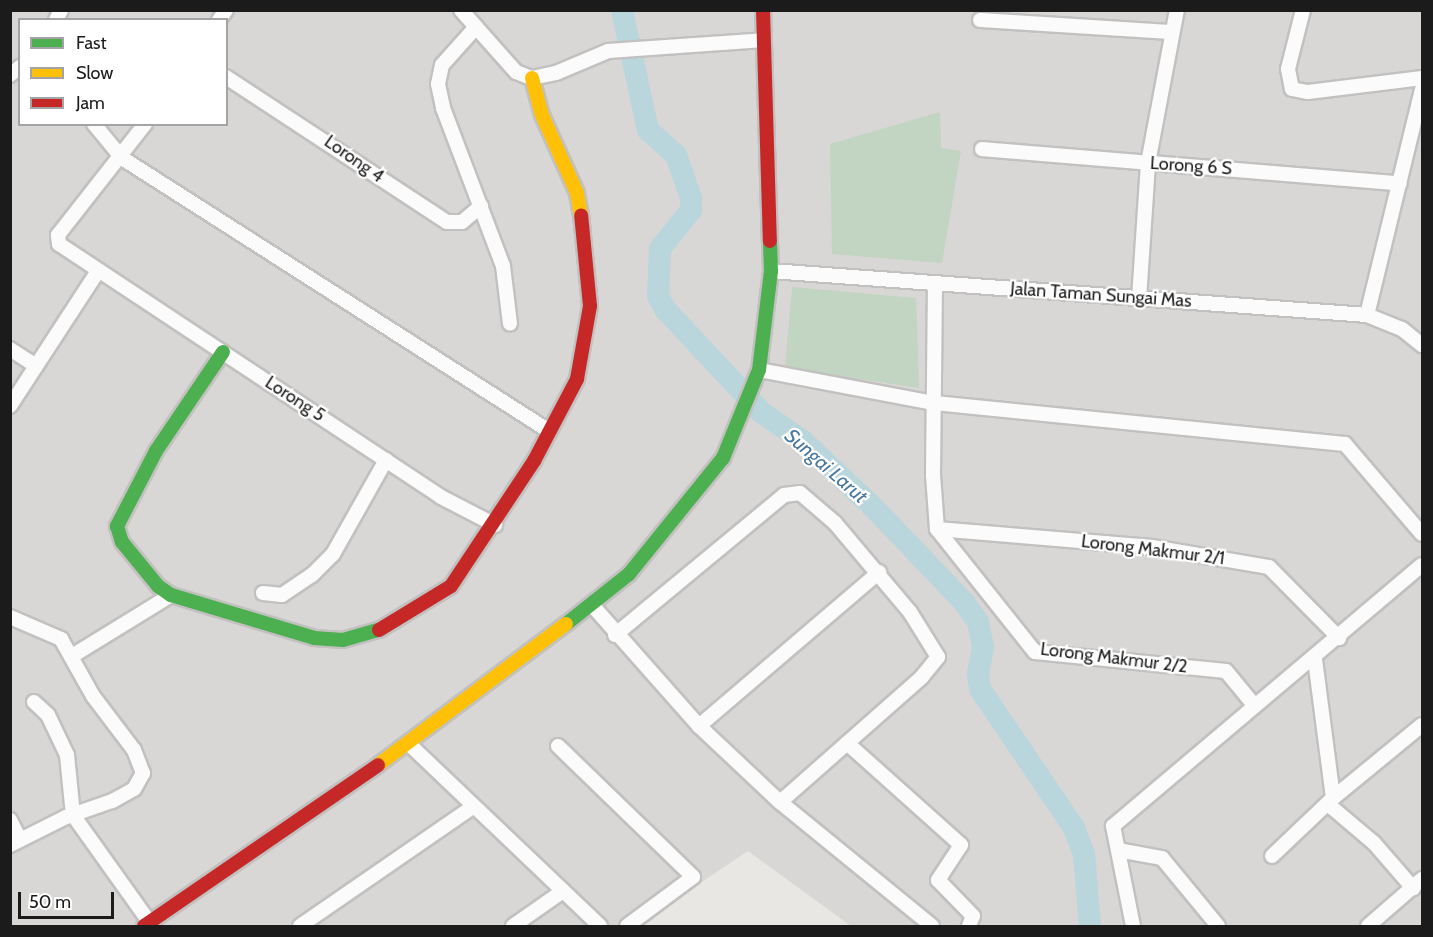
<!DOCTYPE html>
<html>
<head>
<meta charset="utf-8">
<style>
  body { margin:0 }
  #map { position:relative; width:1433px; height:937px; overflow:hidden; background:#e9e7e4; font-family:Cabin,sans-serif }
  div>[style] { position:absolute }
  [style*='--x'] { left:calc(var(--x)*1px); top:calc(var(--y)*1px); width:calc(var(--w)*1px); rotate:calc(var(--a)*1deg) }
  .residential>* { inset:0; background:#d8d7d5 }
  .cemetery>* { inset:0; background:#c2d4c2 }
  .river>* { height:22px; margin:-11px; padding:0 11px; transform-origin:11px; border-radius:11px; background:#b8d6dc }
  .roads { filter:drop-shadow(2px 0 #c2c1c0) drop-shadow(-2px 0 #c2c1c0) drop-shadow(0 2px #c2c1c0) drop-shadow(0 -2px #c2c1c0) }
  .street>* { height:14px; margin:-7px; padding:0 7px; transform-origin:7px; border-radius:7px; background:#fcfbfb }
  .fast>* { height:14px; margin:-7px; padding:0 7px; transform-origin:7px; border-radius:7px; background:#4caf50 }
  .slow>* { height:14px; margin:-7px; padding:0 7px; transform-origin:7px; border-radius:7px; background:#ffc107 }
  .jam>* { height:14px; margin:-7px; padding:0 7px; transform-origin:7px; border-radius:7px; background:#c62828 }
  span { translate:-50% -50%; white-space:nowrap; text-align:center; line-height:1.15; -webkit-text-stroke:4.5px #fff; paint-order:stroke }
  .street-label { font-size:18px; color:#1b1b1b }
  .water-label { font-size:20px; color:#4a779d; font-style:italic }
  .frame { position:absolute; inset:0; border:12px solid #1b1b1b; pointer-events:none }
  .legend { position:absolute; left:18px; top:18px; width:210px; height:108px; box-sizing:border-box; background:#fff; border:2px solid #a4a4a4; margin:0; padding:8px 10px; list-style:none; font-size:18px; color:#1b1b1b }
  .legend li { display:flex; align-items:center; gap:12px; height:30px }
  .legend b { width:30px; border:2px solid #a4a4a4 }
  .scale { position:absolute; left:18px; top:892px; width:96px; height:27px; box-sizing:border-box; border:3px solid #1b1b1b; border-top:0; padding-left:8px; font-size:18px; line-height:21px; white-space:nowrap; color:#1b1b1b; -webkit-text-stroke:4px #fff; paint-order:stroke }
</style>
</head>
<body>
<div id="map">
  <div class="residential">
    <div style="clip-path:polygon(evenodd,10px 11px,1422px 11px,1422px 926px,851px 926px,748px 851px,636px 926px,11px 926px,10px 11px,20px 20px,226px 20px,226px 124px,20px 124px,20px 20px)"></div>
  </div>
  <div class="cemetery">
    <div style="clip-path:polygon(940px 112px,941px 148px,961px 151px,942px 263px,832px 254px,830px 144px)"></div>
    <div style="clip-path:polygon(792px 287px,916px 298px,919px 388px,785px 368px)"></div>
  </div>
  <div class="river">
    <div style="--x:622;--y:10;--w:123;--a:77.8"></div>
    <div style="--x:648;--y:130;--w:38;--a:42"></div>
    <div style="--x:676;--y:155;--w:46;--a:70.8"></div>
    <div style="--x:691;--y:198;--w:12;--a:90"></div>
    <div style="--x:691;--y:210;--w:50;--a:128.5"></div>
    <div style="--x:660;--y:249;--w:47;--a:92.4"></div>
    <div style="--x:658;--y:296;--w:15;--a:62"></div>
    <div style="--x:665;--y:309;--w:141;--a:47"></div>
    <div style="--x:761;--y:412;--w:51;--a:34.6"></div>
    <div style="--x:803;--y:441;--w:99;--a:43.4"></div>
    <div style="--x:875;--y:509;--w:129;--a:46.3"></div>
    <div style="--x:964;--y:602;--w:24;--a:55"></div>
    <div style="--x:978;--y:622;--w:26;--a:79"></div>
    <div style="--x:983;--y:648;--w:26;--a:101"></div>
    <div style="--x:978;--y:674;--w:15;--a:82"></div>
    <div style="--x:980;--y:689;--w:168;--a:55.9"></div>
    <div style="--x:1074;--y:828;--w:28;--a:69"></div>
    <div style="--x:1084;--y:854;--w:72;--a:85.2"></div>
  </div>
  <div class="roads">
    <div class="street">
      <div style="--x:461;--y:10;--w:83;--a:48.4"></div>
      <div style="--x:516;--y:72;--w:17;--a:21"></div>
      <div style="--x:532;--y:78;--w:25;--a:-12"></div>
      <div style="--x:556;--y:73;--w:56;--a:-22.9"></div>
      <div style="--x:608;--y:51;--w:156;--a:-4"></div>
      <div style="--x:1303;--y:10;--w:61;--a:104.3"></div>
      <div style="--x:1288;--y:69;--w:20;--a:79"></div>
      <div style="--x:1292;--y:89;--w:16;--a:11"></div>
      <div style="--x:1308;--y:92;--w:115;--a:-7"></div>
      <div style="--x:56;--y:20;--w:11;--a:-63"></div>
      <div style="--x:219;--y:20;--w:12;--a:-55"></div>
      <div style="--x:980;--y:20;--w:191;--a:3.6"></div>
      <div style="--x:476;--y:27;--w:51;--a:131.8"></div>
      <div style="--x:442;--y:65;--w:19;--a:102"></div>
      <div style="--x:438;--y:84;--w:25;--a:78"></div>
      <div style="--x:443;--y:108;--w:169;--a:69.2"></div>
      <div style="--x:503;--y:266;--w:58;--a:83.1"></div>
      <div style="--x:10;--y:75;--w:13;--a:-39"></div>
      <div style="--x:226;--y:77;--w:264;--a:33.3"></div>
      <div style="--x:447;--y:222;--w:15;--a:0"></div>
      <div style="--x:462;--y:222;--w:25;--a:-40"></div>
      <div style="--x:94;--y:124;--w:44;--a:50.5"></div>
      <div style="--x:122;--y:158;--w:507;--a:32.59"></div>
      <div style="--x:145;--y:124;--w:141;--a:128.1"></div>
      <div style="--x:58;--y:235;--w:9;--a:84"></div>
      <div style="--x:59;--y:244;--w:458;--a:33.5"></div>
      <div style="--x:441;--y:497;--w:61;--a:27.4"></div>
      <div style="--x:982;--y:149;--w:419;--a:4.7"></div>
      <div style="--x:771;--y:271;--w:598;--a:4.22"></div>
      <div style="--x:1367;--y:315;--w:38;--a:22"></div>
      <div style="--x:1402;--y:329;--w:26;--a:39"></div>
      <div style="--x:935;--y:283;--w:192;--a:90.6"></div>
      <div style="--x:933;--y:475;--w:54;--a:85.8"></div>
      <div style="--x:937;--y:529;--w:157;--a:51.5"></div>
      <div style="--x:1035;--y:652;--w:192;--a:5.7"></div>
      <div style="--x:1226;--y:671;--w:45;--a:50.4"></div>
      <div style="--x:1139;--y:299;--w:136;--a:-86.2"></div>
      <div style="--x:1148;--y:163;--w:156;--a:-79.3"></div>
      <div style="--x:1367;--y:315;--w:233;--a:-76.3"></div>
      <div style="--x:10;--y:349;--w:31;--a:33"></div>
      <div style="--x:759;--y:370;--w:178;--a:10.7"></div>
      <div style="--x:934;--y:403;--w:413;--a:5.7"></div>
      <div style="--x:1345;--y:444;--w:118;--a:49.5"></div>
      <div style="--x:10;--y:406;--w:161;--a:-56.9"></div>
      <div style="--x:937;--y:529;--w:216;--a:4.8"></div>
      <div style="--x:1152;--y:547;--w:119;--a:9.7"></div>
      <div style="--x:1269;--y:567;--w:100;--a:45.4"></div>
      <div style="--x:263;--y:593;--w:19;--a:6"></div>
      <div style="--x:282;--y:595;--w:36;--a:-34"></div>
      <div style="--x:312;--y:575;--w:30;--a:-45"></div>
      <div style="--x:333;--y:554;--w:108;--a:-60.6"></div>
      <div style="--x:592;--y:605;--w:162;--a:48.5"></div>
      <div style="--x:699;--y:726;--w:111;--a:43.2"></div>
      <div style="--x:780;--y:802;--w:196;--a:39.2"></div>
      <div style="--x:10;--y:617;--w:56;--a:23.3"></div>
      <div style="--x:61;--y:639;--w:65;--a:60.7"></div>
      <div style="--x:93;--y:696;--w:68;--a:52.8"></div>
      <div style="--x:134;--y:750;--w:25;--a:69"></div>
      <div style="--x:143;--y:773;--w:18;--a:119"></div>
      <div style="--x:134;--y:789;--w:25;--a:151"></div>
      <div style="--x:112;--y:801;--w:49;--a:160.8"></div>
      <div style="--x:66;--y:817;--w:63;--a:153.4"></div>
      <div style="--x:615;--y:635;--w:219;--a:-39.6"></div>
      <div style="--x:784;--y:495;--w:16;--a:-7"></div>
      <div style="--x:800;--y:493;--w:46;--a:40.6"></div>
      <div style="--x:835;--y:523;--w:116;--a:49.9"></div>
      <div style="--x:910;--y:612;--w:53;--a:58.1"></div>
      <div style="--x:938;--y:657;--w:26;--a:129"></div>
      <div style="--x:922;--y:677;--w:189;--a:138.6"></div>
      <div style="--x:72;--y:656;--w:116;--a:-31.6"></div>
      <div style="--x:34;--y:702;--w:19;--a:43"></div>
      <div style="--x:48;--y:715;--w:44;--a:64.6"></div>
      <div style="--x:67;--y:755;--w:60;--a:84.3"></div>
      <div style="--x:73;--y:815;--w:133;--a:54.5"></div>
      <div style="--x:699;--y:726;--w:237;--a:-40.5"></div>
      <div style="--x:847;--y:743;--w:153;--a:41.8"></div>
      <div style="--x:961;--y:845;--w:42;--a:123.3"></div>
      <div style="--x:938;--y:880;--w:50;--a:45.8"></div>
      <div style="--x:973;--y:916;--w:11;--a:112"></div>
      <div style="--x:409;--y:744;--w:264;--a:43.6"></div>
      <div style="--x:558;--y:746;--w:188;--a:44.1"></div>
      <div style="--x:693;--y:877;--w:82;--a:143.4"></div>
      <div style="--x:1333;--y:798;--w:115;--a:-39.4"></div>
      <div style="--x:1329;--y:805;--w:59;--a:40.2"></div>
      <div style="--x:1374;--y:843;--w:60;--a:49.1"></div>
      <div style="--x:10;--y:820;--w:22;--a:63"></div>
      <div style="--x:1118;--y:850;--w:45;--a:10.3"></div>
      <div style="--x:1162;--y:858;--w:88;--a:50.5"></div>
      <div style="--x:1272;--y:856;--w:84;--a:-43.6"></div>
      <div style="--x:1333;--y:798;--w:140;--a:-97.4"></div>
      <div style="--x:300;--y:926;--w:211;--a:-34.6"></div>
      <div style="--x:513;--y:926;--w:61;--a:-35"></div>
      <div style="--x:1133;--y:926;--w:102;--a:-101.3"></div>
      <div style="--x:1113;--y:826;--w:404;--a:-40.2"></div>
      <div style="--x:1368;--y:926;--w:72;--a:-41"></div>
    </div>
    <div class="fast">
      <div style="--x:223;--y:352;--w:120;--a:124.1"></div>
      <div style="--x:156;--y:451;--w:85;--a:117.5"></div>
      <div style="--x:117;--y:526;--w:17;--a:73"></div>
      <div style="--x:122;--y:542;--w:57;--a:50.7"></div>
      <div style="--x:158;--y:586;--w:16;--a:35"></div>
      <div style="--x:171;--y:595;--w:149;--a:16.7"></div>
      <div style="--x:314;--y:638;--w:29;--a:4"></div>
      <div style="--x:343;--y:640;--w:37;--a:-16"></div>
      <div style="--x:566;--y:624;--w:80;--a:-38.4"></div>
      <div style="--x:629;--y:574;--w:149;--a:-51"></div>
      <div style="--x:723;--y:458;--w:95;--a:-67.8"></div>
      <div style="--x:759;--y:370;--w:100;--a:-83.1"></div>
      <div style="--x:771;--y:271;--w:30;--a:-92"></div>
    </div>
    <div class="slow">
      <div style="--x:532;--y:78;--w:38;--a:75"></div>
      <div style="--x:542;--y:115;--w:85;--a:65.8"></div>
      <div style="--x:577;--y:193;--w:22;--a:80"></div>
      <div style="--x:378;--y:765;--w:235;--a:-36.9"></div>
    </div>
    <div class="jam">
      <div style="--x:763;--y:10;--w:231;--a:88.3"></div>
      <div style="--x:379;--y:630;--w:84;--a:-31.4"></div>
      <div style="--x:451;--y:586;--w:150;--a:-56.4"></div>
      <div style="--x:534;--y:461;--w:93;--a:-62.3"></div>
      <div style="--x:577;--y:379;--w:74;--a:-79.9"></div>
      <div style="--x:590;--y:306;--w:91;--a:-95.6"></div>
      <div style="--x:144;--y:926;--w:284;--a:-34.5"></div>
    </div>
  </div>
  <div class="street-label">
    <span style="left:354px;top:159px;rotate:35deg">Lorong 4</span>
    <span style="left:1191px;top:166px;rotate:4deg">Lorong 6 S</span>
    <span style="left:1101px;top:295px;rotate:4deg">Jalan Taman Sungai Mas</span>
    <span style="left:295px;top:399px;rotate:33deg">Lorong 5</span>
    <span style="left:1153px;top:550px;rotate:7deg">Lorong Makmur 2/1</span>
    <span style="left:1114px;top:658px;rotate:7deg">Lorong Makmur 2/2</span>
  </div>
  <div class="water-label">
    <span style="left:826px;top:466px;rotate:41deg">Sungai Larut</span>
  </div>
  <div class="frame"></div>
  <ul class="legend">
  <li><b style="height:8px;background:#4caf50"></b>Fast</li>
  <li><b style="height:8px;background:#ffc107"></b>Slow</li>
  <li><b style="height:8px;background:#c62828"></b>Jam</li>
  </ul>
  <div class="scale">50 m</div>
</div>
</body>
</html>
